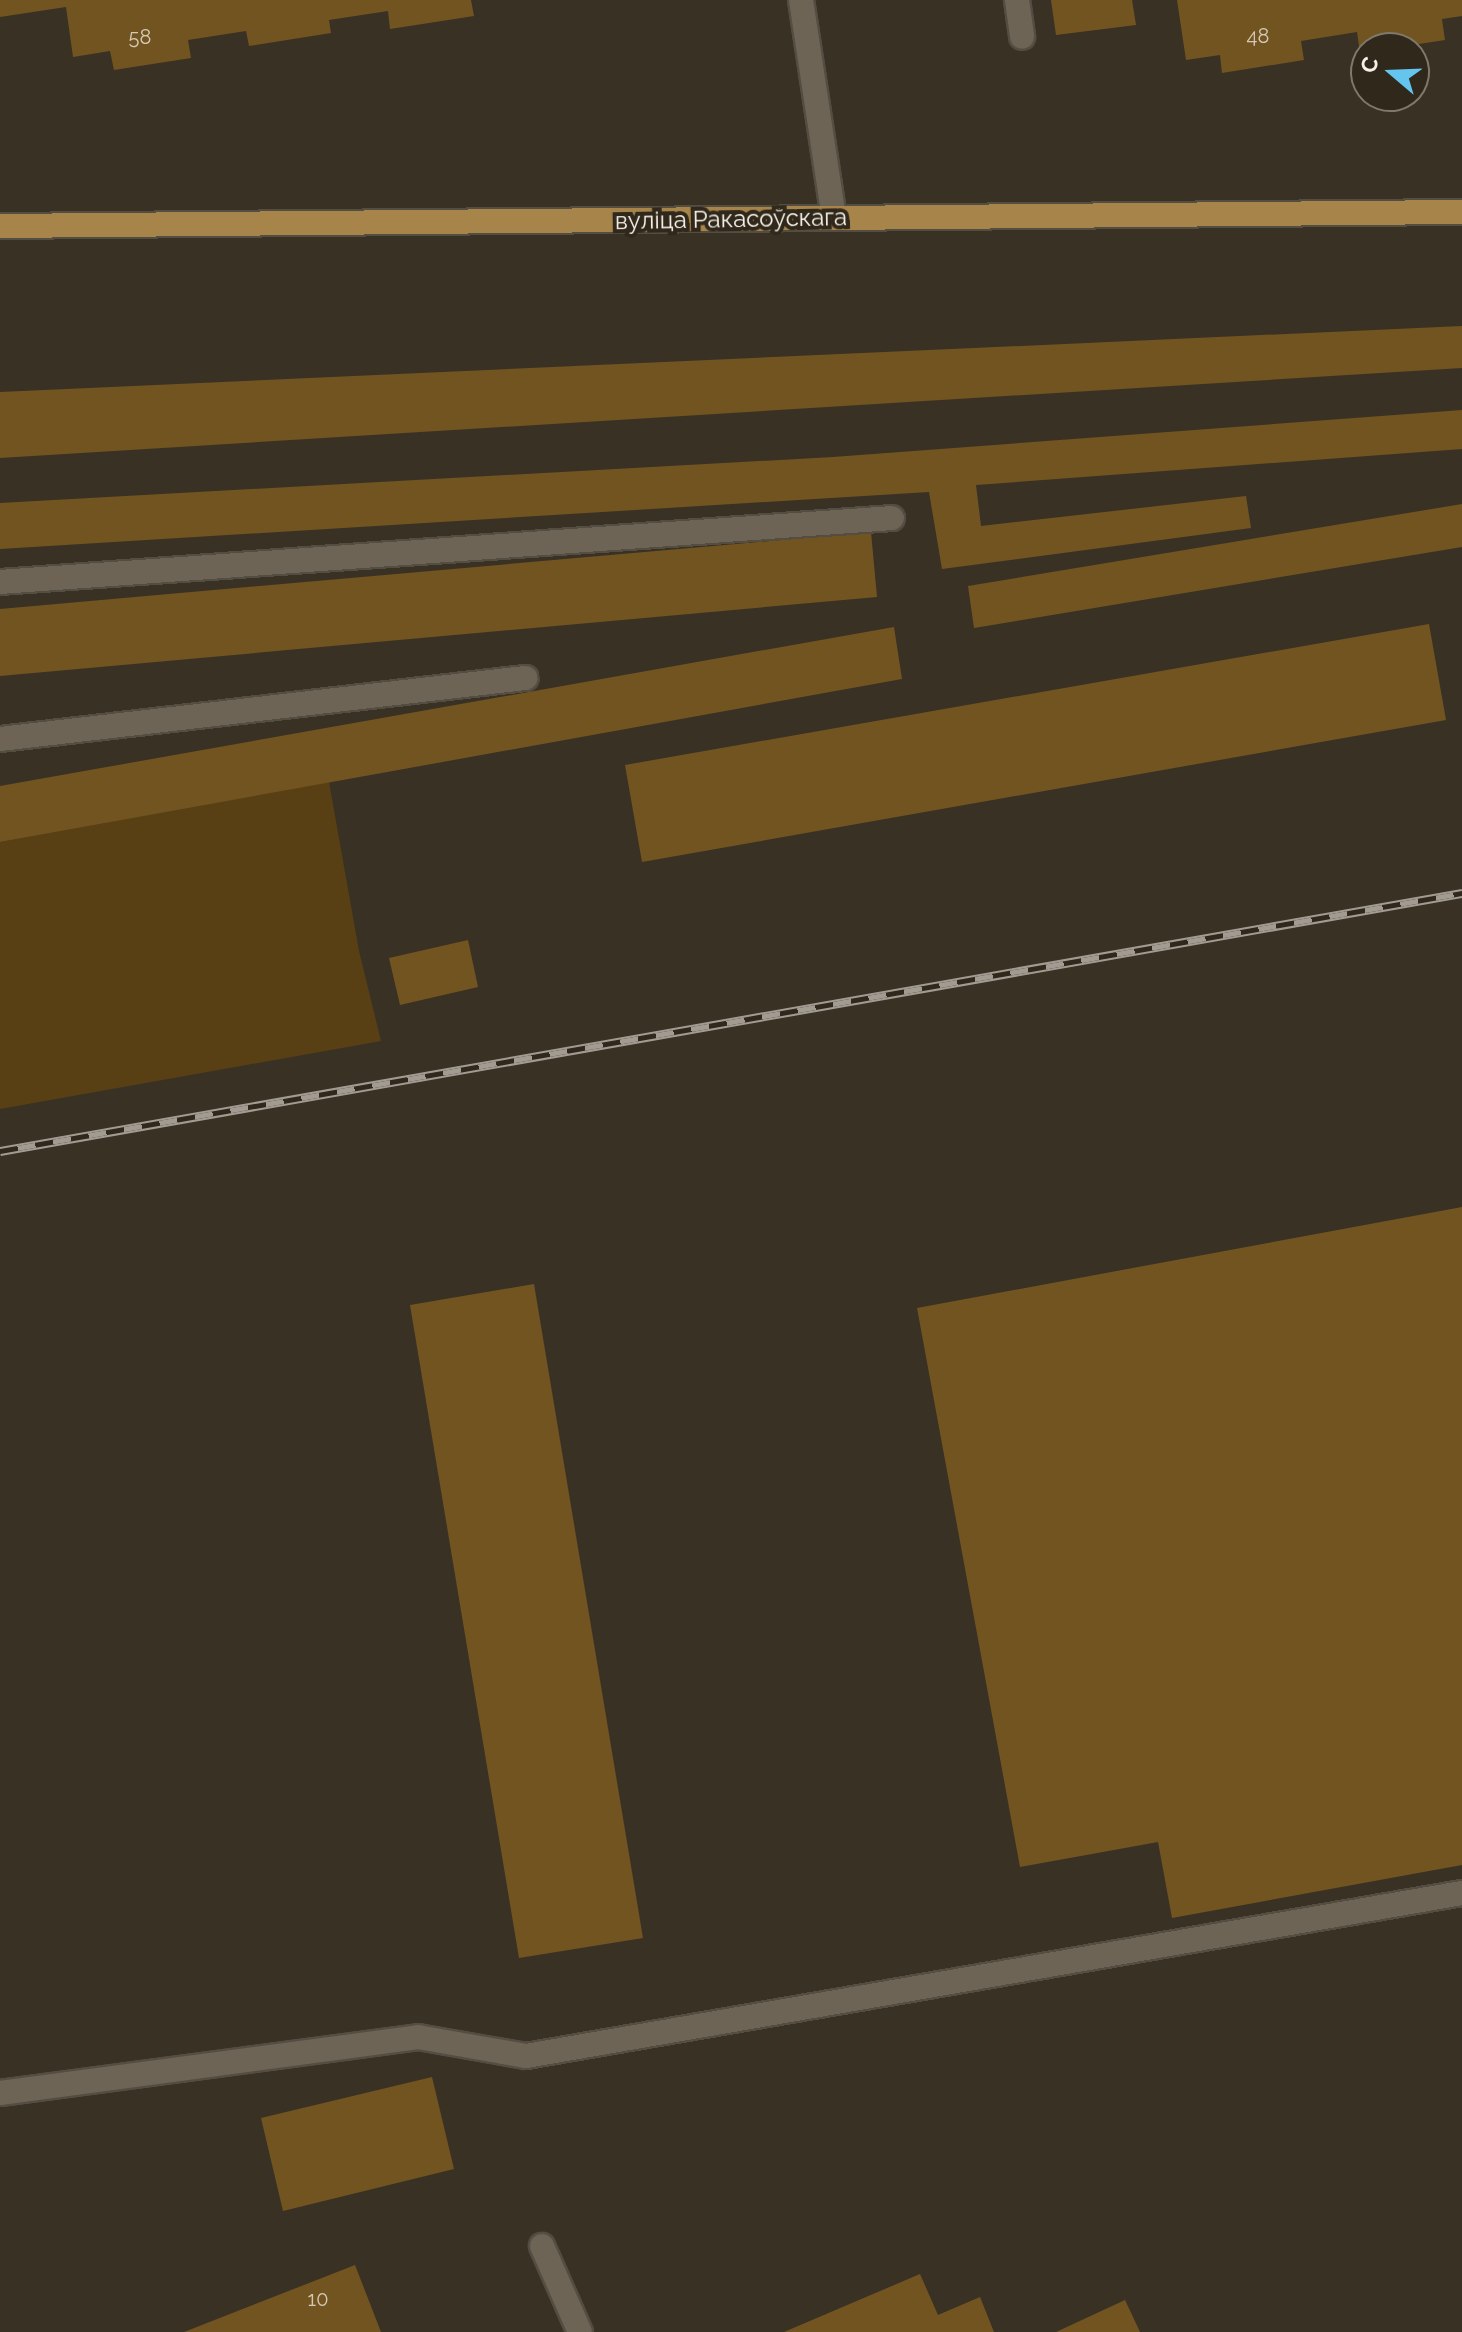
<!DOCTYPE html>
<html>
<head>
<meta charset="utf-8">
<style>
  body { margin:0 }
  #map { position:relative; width:1462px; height:2332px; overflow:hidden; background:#3a3125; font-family:Raleway,sans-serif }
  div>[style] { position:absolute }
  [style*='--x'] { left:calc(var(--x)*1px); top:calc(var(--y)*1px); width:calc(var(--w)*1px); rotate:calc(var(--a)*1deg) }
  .green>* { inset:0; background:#584014 }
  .building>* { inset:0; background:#725421 }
  .roads { filter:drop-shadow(2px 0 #544d42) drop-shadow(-2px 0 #544d42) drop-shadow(0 2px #544d42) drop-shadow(0 -2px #544d42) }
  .minor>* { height:24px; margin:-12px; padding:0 12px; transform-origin:12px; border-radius:12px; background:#6d6456 }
  .major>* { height:24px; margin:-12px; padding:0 12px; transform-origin:12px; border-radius:12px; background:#a78449 }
  .rail>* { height:9px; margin-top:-4.5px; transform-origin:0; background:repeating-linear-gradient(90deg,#30281b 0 18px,#a29b91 0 36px); box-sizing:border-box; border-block:2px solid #a29b91 }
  span { translate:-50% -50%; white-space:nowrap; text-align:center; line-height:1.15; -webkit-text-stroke:8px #30281b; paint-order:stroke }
  .number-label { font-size:20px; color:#d5c9b6 }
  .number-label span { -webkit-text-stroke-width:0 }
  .street-label { font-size:24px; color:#f6f0e8 }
  .north { position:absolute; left:1350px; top:32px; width:80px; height:80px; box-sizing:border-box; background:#30281b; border:2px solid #7f786d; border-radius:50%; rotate:289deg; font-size:22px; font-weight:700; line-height:32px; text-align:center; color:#f6f0e8 }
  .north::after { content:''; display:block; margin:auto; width:28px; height:36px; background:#64c5ee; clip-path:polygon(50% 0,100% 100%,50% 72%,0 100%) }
</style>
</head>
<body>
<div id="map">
  <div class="green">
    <div style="clip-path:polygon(329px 782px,359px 951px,381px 1041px,0 1109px,0 842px)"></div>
  </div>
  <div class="building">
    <div style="clip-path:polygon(0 0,471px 0,474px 16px,390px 29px,388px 11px,329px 20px,331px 33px,249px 46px,246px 31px,188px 40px,191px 58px,114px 70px,110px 51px,73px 57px,66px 7px,0 17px)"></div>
    <div style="clip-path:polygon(1051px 0,1132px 0,1136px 25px,1056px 35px)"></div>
    <div style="clip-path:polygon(1177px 0,1462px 0,1462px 16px,1442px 19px,1445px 40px,1360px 53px,1357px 32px,1301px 41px,1304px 60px,1222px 73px,1220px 55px,1186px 60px)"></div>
    <div style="clip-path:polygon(1462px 326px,1462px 368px,0 458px,0 392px)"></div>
    <div style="clip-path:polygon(1462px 410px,1462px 449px,976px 485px,981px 526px,1246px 496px,1251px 528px,942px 569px,929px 492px,0 549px,0 503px,833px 457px)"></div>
    <div style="clip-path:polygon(1462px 504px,1462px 547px,974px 628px,968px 586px)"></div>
    <div style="clip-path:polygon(871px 532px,877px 597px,0 676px,0 609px)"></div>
    <div style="clip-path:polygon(1429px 624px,1446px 720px,642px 862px,625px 765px)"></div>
    <div style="clip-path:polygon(894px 627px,902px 679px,0 842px,0 786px)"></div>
    <div style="clip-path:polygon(468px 940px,478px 987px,400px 1005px,389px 958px)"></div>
    <div style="clip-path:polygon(1462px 1207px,1462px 1865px,1172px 1918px,1158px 1842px,1020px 1867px,917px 1308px)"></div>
    <div style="clip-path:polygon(534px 1284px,643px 1938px,519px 1958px,410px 1305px)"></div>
    <div style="clip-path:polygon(432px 2077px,454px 2169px,283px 2211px,261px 2118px)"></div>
    <div style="clip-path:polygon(355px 2265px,381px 2332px,184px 2332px)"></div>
    <div style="clip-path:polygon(920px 2274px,938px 2315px,980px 2297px,994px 2332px,784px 2332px)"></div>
    <div style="clip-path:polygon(1125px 2300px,1140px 2332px,1056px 2332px)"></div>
  </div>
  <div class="roads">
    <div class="minor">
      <div style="--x:801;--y:0;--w:220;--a:81.4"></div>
      <div style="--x:1017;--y:0;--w:37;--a:82"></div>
      <div style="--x:0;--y:582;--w:894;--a:-4.1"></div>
      <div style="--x:0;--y:739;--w:529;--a:-6.63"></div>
      <div style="--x:0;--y:2093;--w:422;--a:-7.6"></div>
      <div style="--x:418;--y:2037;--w:110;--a:10"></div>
      <div style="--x:526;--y:2056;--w:950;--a:-9.88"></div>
      <div style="--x:542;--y:2246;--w:94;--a:66.2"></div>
    </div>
    <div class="major">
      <div style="--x:0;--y:226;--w:1462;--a:-0.55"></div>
    </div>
  </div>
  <div class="rail">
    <div style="--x:0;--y:1151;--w:1485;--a:-10.01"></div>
  </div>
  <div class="number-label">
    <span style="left:1258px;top:36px">48</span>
    <span style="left:140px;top:37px">58</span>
    <span style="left:318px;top:2299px">10</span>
  </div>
  <div class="street-label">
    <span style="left:731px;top:219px;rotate:-1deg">вуліца Ракасоўскага</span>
  </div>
  <div class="north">С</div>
</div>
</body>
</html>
